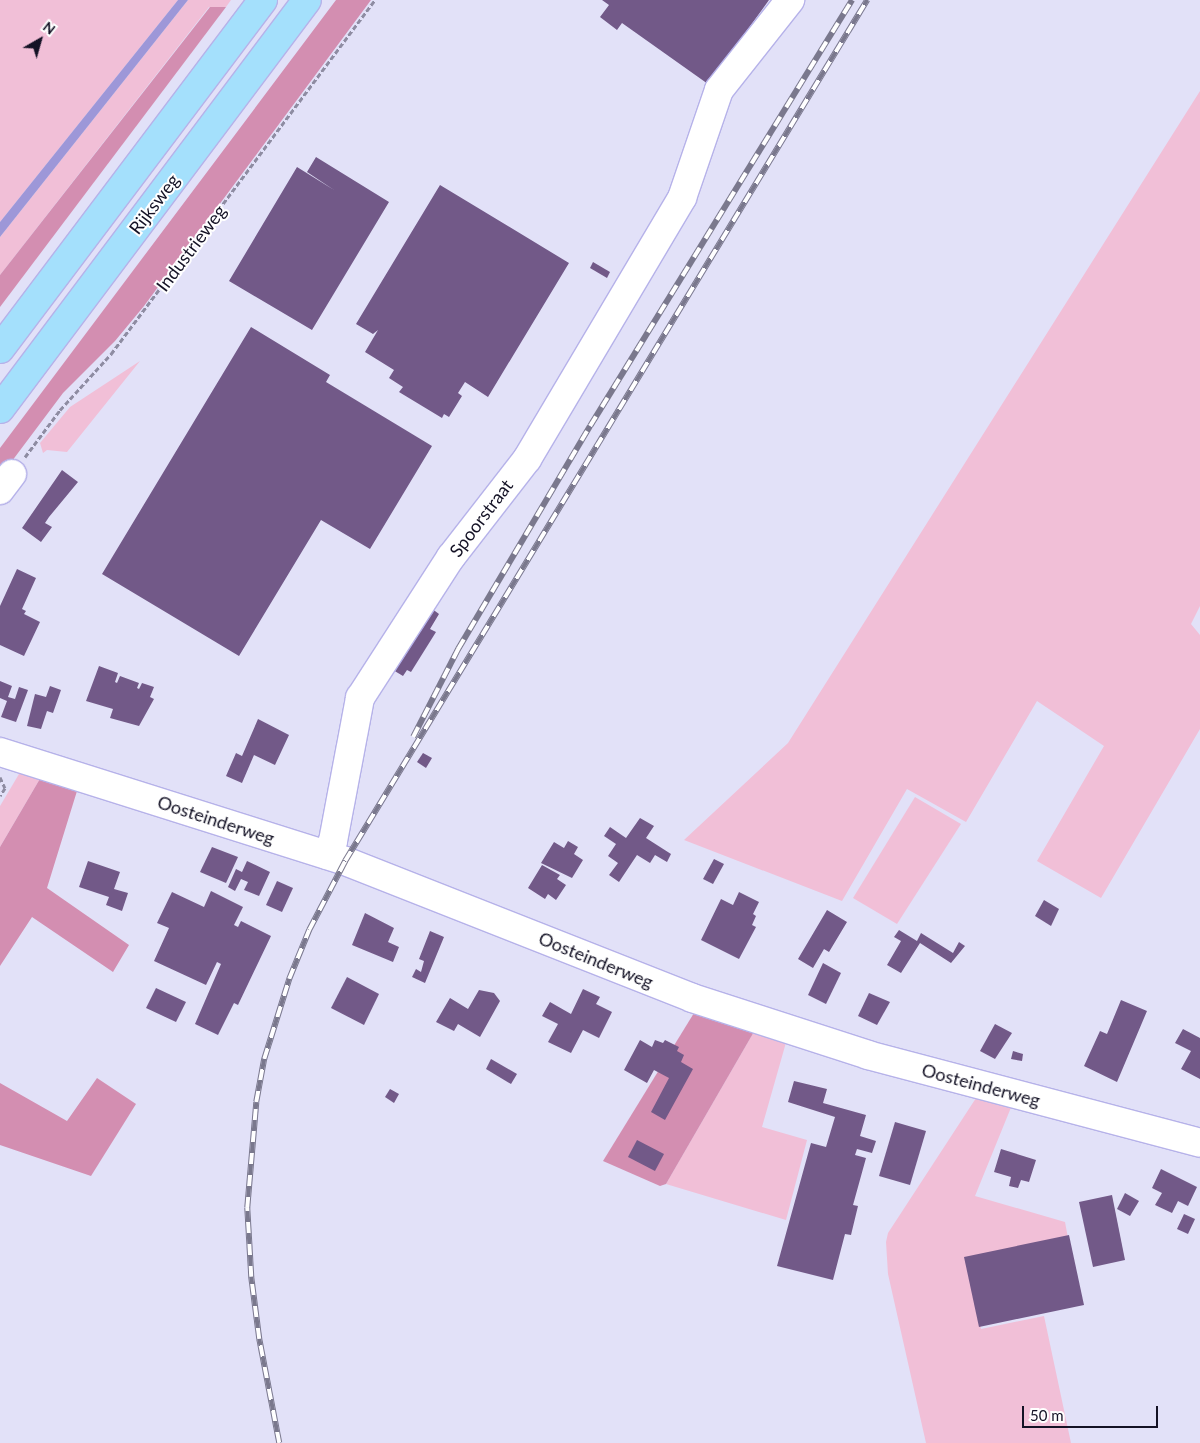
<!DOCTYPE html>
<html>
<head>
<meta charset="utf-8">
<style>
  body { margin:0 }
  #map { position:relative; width:1200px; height:1443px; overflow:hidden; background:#e2e1f8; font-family:Lato,sans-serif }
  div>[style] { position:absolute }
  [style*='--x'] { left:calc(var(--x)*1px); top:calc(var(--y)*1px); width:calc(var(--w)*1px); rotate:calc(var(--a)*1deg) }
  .green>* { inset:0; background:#f1bfd7 }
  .forest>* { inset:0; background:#d38eb1 }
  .water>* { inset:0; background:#9d97d8 }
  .building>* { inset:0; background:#725988 }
  .path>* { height:3px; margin-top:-1.5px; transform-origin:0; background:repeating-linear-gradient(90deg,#8e8ca2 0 5px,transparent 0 7.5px) }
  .roads { filter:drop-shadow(1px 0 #b6b2e9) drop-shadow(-1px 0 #b6b2e9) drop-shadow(0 1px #b6b2e9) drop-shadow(0 -1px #b6b2e9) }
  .minor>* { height:28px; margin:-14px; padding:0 14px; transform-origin:14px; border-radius:14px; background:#fff }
  .highway>* { height:28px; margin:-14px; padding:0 14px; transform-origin:14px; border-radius:14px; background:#a4e0fc }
  .rail>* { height:5.5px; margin-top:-2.75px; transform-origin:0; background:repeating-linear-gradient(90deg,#fff 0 11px,#7a788d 0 22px); box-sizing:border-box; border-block:1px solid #7a788d }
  span { translate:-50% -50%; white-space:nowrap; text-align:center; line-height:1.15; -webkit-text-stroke:4px #fff; paint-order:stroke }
  .street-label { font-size:18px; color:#141225 }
  .north { position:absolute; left:15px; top:15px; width:50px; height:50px; -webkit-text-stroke:4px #fff; paint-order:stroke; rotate:38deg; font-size:14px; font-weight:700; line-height:20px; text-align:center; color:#141225 }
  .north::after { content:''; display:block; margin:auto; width:18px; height:22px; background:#141225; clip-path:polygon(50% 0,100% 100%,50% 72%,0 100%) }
  .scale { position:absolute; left:1022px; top:1406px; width:136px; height:22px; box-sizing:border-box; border:2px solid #141225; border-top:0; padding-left:6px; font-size:15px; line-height:18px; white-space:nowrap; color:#141225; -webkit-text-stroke:4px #fff; paint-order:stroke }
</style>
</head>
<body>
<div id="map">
  <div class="green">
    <div style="clip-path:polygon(0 0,178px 0,0 222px)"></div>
    <div style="clip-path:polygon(188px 0,231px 0,226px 7px,209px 7px,0 275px,0 237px)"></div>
    <div style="clip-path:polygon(1200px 91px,1200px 606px,1191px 624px,1200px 635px,1200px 729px,1101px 898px,1037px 861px,1104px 746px,1037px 701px,966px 822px,907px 789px,842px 901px,684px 840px,788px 743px)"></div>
    <div style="clip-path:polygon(140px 361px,67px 452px,47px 450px,43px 453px,40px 443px,70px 407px)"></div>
    <div style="clip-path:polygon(22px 769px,41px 777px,0 847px,0 806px)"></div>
    <div style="clip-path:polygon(915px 797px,961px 824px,897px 924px,853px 898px)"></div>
    <div style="clip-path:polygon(755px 1030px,787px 1039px,762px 1127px,807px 1140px,786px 1220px,666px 1184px)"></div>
    <div style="clip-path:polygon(978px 1095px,1012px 1105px,975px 1196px,1065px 1222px,1068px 1238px,967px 1259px,981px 1329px,1044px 1316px,1071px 1443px,926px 1443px,888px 1274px,886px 1242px,888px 1233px)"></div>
  </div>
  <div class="forest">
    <div style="clip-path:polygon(336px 0,371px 0,144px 306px,115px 341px,63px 393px,0 477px,0 448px)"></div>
    <div style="clip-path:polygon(210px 7px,226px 7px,0 307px,0 275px)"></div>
    <div style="clip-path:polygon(41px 777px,77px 791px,47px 888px,129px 945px,113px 972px,32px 917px,0 966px,0 847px)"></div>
    <div style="clip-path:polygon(694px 1013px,755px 1030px,666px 1184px,660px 1186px,603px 1161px)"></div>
    <div style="clip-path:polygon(97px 1078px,136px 1104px,91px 1176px,0 1145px,0 1083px,67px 1121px)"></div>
  </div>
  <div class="water">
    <div style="clip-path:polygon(178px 0,188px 0,0 237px,0 222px)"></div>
  </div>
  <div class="building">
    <div style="clip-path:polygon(602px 0,769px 0,708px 84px,622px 23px,617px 30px,600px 17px,609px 5px)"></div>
    <div style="clip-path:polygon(316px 157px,389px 202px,312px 330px,229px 281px,297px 167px,334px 190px,307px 172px)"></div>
    <div style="clip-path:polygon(440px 185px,569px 263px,488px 397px,465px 382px,458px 393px,462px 396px,449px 417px,444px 414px,442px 418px,399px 392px,403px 387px,389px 378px,394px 370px,365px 352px,378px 330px,373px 334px,356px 324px)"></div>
    <div style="clip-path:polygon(593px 262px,610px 272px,607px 278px,590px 268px)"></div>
    <div style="clip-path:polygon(251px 327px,330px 375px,326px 382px,432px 446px,370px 549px,321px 520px,239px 656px,102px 574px)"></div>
    <div style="clip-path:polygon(62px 470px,78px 482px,49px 517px,45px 523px,52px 527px,41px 542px,22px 528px)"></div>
    <div style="clip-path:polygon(17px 569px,36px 578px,22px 609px,26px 611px,24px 614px,40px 622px,24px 656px,0 645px,0 606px)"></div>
    <div style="clip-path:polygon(431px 608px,439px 614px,430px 629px,436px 632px,411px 672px,407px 670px,403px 676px,393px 670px)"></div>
    <div style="clip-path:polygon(99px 666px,118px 673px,115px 682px,117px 683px,120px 676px,139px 683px,137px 688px,139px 689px,142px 683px,154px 687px,150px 697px,154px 699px,139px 726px,110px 718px,113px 709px,86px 701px)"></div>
    <div style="clip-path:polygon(0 681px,12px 686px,8px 697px,15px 699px,19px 687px,28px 690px,16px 722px,1px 717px,7px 701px,0 698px)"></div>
    <div style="clip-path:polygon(50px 686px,61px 690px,53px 713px,47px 711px,41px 729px,27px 726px,35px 694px,46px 697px)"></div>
    <div style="clip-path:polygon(258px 719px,289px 735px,275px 765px,254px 755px,242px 783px,226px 776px,236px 753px,242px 756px)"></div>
    <div style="clip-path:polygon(423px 753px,432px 758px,426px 768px,417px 762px)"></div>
    <div style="clip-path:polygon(640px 818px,654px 826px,646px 838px,671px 854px,667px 862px,655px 855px,650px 863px,637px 855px,619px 882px,609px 875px,618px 863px,608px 856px,616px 844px,604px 836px,610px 827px,626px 838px)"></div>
    <div style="clip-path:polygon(568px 841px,578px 847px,574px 854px,583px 860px,572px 878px,541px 863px,554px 842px,564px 848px)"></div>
    <div style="clip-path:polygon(212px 847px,238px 857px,226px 883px,200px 872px)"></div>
    <div style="clip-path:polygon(714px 859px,724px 864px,713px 884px,703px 879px)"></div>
    <div style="clip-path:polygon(88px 861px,120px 872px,114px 889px,128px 893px,122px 911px,106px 905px,109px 897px,79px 887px)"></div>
    <div style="clip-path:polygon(247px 861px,270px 872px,259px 896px,244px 890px,248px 882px,241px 879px,235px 891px,228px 887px,236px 869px,242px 872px)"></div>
    <div style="clip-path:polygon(542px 865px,560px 875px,557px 879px,566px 885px,556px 900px,548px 894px,545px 899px,528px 888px)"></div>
    <div style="clip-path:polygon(277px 881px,293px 888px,282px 912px,266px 905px)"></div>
    <div style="clip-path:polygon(211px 891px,243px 907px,234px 925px,238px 927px,241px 921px,271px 936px,238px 1005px,234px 1003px,218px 1035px,195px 1024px,221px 964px,217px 962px,206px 985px,154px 961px,169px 928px,157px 923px,172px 892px,204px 907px)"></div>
    <div style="clip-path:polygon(739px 892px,759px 902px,753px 914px,756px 916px,752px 925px,756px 927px,739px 959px,701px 940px,721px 899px,733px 905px)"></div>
    <div style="clip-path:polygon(1044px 900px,1059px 909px,1051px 926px,1035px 916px)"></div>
    <div style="clip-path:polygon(827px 910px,847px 922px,829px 952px,824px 949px,813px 968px,798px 959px)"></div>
    <div style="clip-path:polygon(365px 913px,394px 928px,388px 942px,399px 947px,393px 962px,352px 945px)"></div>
    <div style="clip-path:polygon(899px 930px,917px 941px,921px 933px,953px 953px,959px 942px,965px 946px,951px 963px,920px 943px,901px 973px,887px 965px,901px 941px,894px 937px)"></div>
    <div style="clip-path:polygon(430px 931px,444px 937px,425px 983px,412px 977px,416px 969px,421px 972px,424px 961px,419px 959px)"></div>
    <div style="clip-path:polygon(823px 963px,841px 973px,826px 1004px,808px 995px)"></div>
    <div style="clip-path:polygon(347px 977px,379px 994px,364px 1025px,331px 1008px)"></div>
    <div style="clip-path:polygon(156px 988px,186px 1002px,176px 1022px,146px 1008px)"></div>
    <div style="clip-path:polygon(583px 989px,600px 997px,596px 1004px,612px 1012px,599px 1038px,583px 1030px,571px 1053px,548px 1042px,558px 1024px,542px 1016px,550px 1002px,571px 1014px)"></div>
    <div style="clip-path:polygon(479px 990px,494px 993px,500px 1001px,480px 1037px,458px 1024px,454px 1031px,436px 1022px,450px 998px,468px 1009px)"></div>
    <div style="clip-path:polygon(869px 993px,890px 1002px,877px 1025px,858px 1016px)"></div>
    <div style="clip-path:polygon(1121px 1000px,1147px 1011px,1117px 1082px,1084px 1066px,1100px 1031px,1107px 1034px)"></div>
    <div style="clip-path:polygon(995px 1024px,1012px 1033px,995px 1059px,980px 1051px)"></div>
    <div style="clip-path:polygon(1183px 1029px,1200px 1038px,1200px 1079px,1181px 1069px,1191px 1051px,1175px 1043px)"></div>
    <div style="clip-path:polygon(640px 1040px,652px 1047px,655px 1040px,663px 1043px,665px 1040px,679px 1047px,677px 1051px,684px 1055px,681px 1062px,693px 1069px,665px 1120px,651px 1112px,669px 1078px,654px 1070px,647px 1083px,624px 1070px)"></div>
    <div style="clip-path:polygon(1013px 1051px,1023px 1054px,1022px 1061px,1011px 1059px)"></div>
    <div style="clip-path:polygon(491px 1059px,517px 1074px,511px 1084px,486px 1069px)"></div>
    <div style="clip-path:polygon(794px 1081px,827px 1089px,823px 1103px,866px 1115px,860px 1136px,876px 1141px,872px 1153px,857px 1149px,855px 1155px,866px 1158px,853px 1205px,858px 1206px,851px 1235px,845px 1234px,833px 1280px,777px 1266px,811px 1143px,826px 1147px,835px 1117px,788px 1102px)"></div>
    <div style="clip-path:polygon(390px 1089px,399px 1094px,394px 1103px,385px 1097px)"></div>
    <div style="clip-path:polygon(895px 1122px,926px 1131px,910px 1185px,879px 1176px)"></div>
    <div style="clip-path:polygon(637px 1140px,664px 1154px,655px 1171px,628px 1157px)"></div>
    <div style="clip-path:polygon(1001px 1149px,1036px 1160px,1029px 1182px,1021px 1180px,1018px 1188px,1009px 1186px,1011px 1177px,994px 1172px)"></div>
    <div style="clip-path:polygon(1161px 1169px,1197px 1187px,1188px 1206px,1178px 1201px,1172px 1213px,1155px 1205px,1162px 1193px,1152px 1188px)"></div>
    <div style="clip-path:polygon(1125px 1193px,1139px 1201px,1130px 1216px,1117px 1209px)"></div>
    <div style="clip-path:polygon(1112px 1195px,1125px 1260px,1093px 1267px,1079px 1202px)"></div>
    <div style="clip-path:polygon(1184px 1214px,1195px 1219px,1188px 1234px,1177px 1229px)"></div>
    <div style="clip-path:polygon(1069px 1235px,1084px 1305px,979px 1327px,964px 1257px)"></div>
  </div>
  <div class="path">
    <div style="--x:25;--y:457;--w:59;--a:-53.3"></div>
    <div style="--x:60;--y:410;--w:76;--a:-47.7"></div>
    <div style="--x:111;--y:354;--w:442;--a:-53.3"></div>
    <div style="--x:0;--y:777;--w:12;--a:66"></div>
    <div style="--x:5;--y:788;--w:9;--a:122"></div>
  </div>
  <div class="roads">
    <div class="minor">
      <div style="--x:0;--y:490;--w:20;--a:-53"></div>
      <div style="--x:0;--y:752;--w:362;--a:17.5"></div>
      <div style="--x:345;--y:861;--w:373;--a:21.5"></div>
      <div style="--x:692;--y:998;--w:185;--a:17.9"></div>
      <div style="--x:868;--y:1055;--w:343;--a:14.8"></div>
      <div style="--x:327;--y:855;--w:15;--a:-67"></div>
      <div style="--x:333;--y:841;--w:146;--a:-79.3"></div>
      <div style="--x:360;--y:698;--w:168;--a:-57.2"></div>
      <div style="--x:451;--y:557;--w:124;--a:-52.2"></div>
      <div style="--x:527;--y:459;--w:304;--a:-59.3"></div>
      <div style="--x:682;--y:198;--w:114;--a:-71.1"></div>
      <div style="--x:719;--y:90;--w:115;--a:-51.7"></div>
    </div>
    <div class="highway">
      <div style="--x:0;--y:349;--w:437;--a:-53"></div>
      <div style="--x:0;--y:409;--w:511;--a:-53.11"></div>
    </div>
  </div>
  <div class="rail">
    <div style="--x:413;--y:737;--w:99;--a:-62.9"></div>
    <div style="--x:458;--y:649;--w:259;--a:-59.4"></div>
    <div style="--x:590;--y:426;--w:500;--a:-58.41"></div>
    <div style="--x:279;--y:1443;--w:106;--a:-100.9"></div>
    <div style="--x:259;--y:1339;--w:63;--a:-97.4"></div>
    <div style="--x:251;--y:1277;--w:69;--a:-93.3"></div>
    <div style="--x:247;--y:1208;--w:106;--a:-85.1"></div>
    <div style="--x:256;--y:1102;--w:44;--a:-79.5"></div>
    <div style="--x:264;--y:1059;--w:84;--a:-72.6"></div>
    <div style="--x:289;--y:979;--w:53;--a:-67.8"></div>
    <div style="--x:309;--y:930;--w:78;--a:-62.4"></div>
    <div style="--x:345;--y:861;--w:1007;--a:-58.77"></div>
  </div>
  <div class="street-label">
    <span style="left:154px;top:204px;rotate:-53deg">Rijksweg</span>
    <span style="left:191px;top:248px;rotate:-53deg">Industrieweg</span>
    <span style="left:481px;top:518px;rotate:-53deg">Spoorstraat</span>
    <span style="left:216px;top:820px;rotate:18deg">Oosteinderweg</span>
    <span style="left:596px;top:960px;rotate:22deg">Oosteinderweg</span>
    <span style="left:981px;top:1085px;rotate:15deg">Oosteinderweg</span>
  </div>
  <div class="north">N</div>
  <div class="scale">50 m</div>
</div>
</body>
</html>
